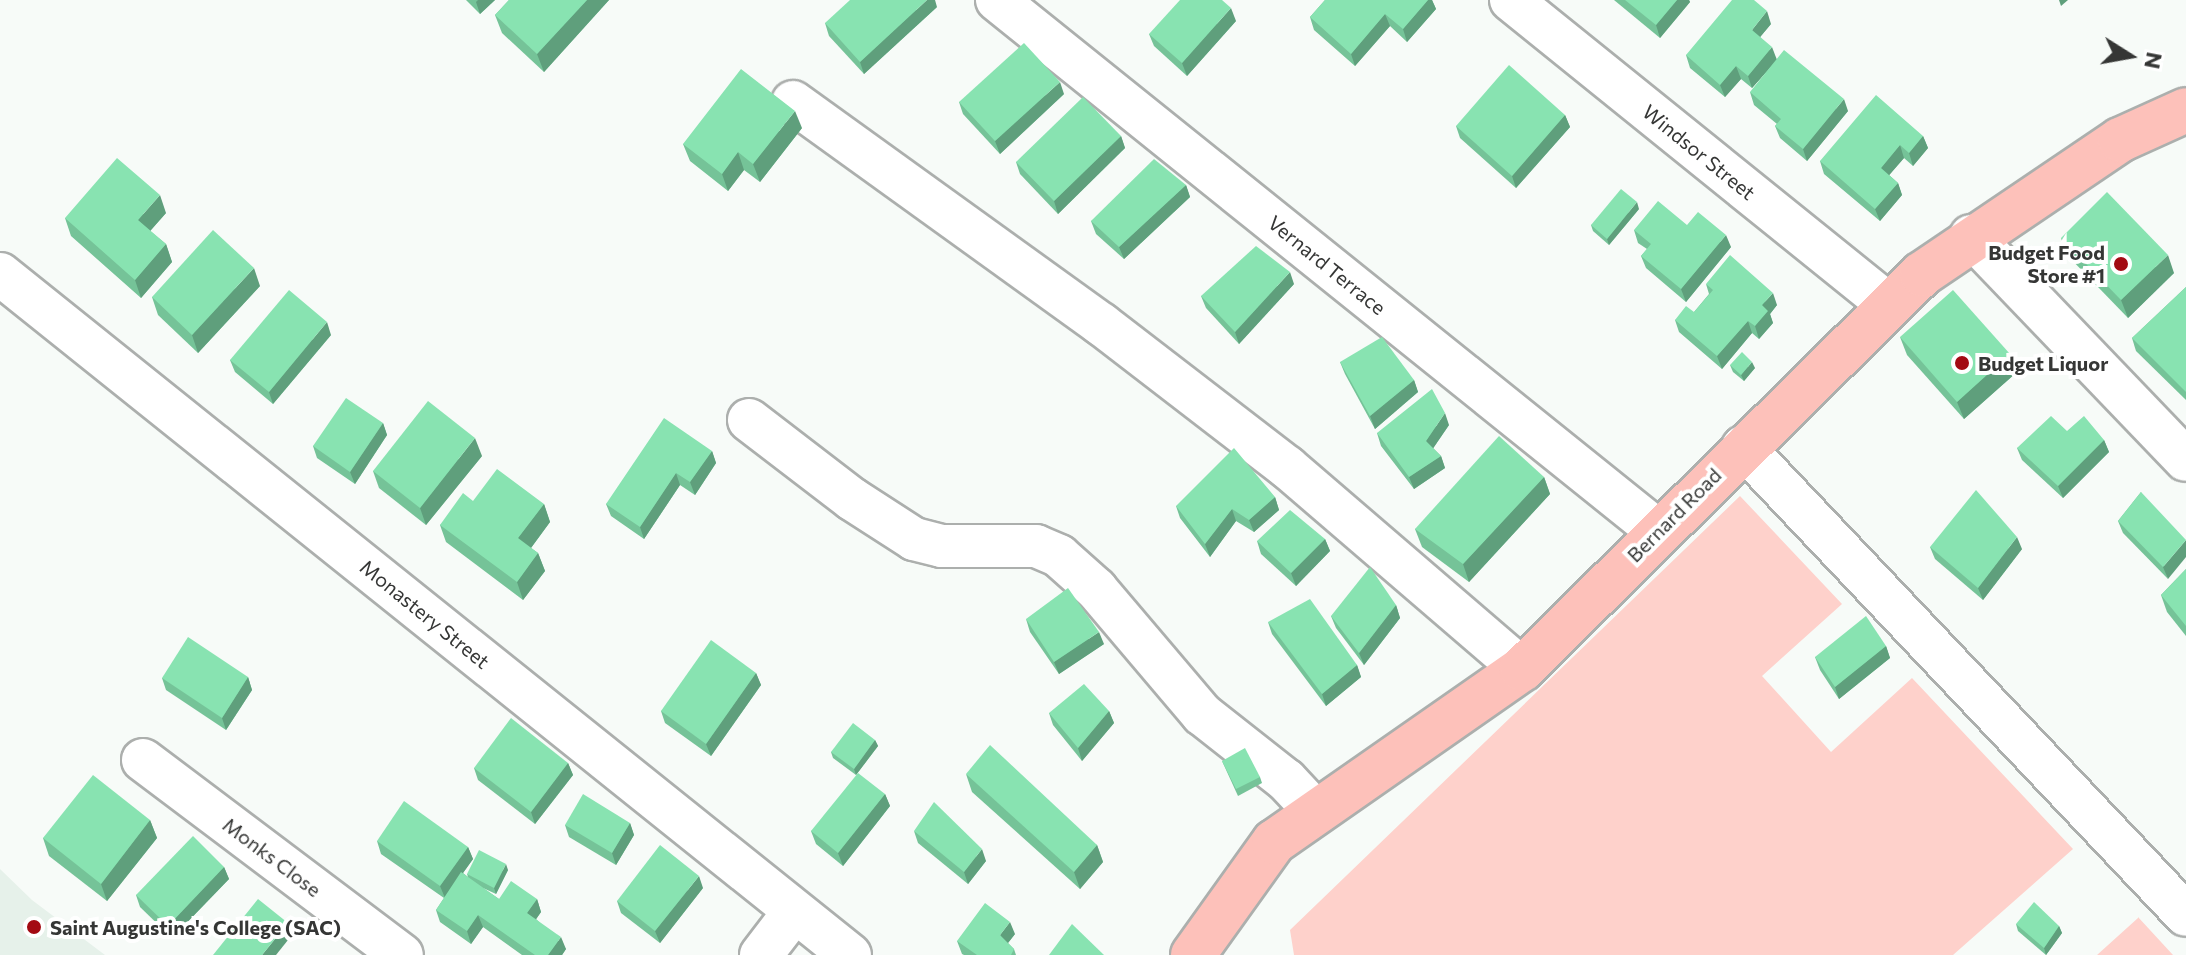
<!DOCTYPE html>
<html>
<head>
<meta charset="utf-8">
<style>
  body { margin:0 }
  #map { position:relative; width:2186px; height:955px; overflow:hidden; background:#f7fbf8; font-family:Commissioner,sans-serif }
  div>[style] { position:absolute }
  [style*='--x'] { left:calc(var(--x)*1px); top:calc(var(--y)*1px); width:calc(var(--w)*1px); rotate:calc(var(--a)*1deg) }
  .built>* { inset:0; background:#e6f1ea }
  .green>* { inset:0; background:#fed1cb }
  .roads { filter:drop-shadow(2px 0 #acafad) drop-shadow(-2px 0 #acafad) drop-shadow(0 2px #acafad) drop-shadow(0 -2px #acafad) }
  .minor>* { height:42px; margin:-21px; padding:0 21px; transform-origin:21px; border-radius:21px; background:#fff }
  .major>* { height:44px; margin:-22px; padding:0 22px; transform-origin:22px; border-radius:22px; background:#fdc1ba }
  .wall>* { inset:0; background:#75c398 }
  .shaded-wall>* { inset:0; background:#5f9f7c }
  .building>* { inset:0; background:#88e3b1 }
  .dots>* { width:22px; height:22px; translate:-50% -50%; box-sizing:border-box; border:4px solid #fff; border-radius:50% }
  span { translate:-50% -50%; white-space:nowrap; text-align:center; line-height:1.15; -webkit-text-stroke:8px #fff; paint-order:stroke }
  .street-label { font-size:20px; color:#353635 }
  .poi-label { font-size:20px; color:#353635; font-weight:700 }
  .right { translate:-100% -50%; text-align:right }
  .left { translate:0 -50%; text-align:left }
  .north { position:absolute; left:2090px; top:16px; width:80px; height:80px; -webkit-text-stroke:6px #fff; paint-order:stroke; rotate:101deg; font-size:22px; font-weight:700; line-height:32px; text-align:center; color:#353635 }
  .north::after { content:''; display:block; margin:auto; width:28px; height:36px; background:#353635; clip-path:polygon(50% 0,100% 100%,50% 72%,0 100%) }
</style>
</head>
<body>
<div id="map">
  <div class="built">
    <div style="clip-path:polygon(0 869px,32px 900px,105px 955px,0 955px)"></div>
  </div>
  <div class="green">
    <div style="clip-path:polygon(1740px 496px,1842px 604px,1762px 676px,1831px 752px,1912px 678px,2073px 849px,1953px 955px,1294px 955px,1290px 930px)"></div>
    <div style="clip-path:polygon(2138px 917px,2173px 955px,2097px 955px,2138px 918px)"></div>
  </div>
  <div class="roads">
    <div class="minor">
      <div style="--x:997;--y:0;--w:848;--a:38.78"></div>
      <div style="--x:1511;--y:0;--w:484;--a:38.9"></div>
      <div style="--x:793;--y:102;--w:380;--a:35.8"></div>
      <div style="--x:1101;--y:324;--w:235;--a:37.6"></div>
      <div style="--x:1287;--y:467;--w:310;--a:40.7"></div>
      <div style="--x:1971;--y:236;--w:310;--a:46.2"></div>
      <div style="--x:0;--y:274;--w:1089;--a:38.7"></div>
      <div style="--x:749;--y:420;--w:130;--a:37.5"></div>
      <div style="--x:852;--y:499;--w:74;--a:32.8"></div>
      <div style="--x:914;--y:539;--w:29;--a:14"></div>
      <div style="--x:942;--y:546;--w:94;--a:0"></div>
      <div style="--x:1036;--y:546;--w:25;--a:23"></div>
      <div style="--x:1059;--y:556;--w:50;--a:41.7"></div>
      <div style="--x:1096;--y:589;--w:164;--a:49.7"></div>
      <div style="--x:1202;--y:714;--w:107;--a:38.2"></div>
      <div style="--x:1286;--y:780;--w:44;--a:46.8"></div>
      <div style="--x:1743;--y:447;--w:644;--a:46.57"></div>
      <div style="--x:143;--y:760;--w:324;--a:37"></div>
      <div style="--x:761;--y:955;--w:54;--a:-52.5"></div>
    </div>
    <div class="major">
      <div style="--x:1193;--y:955;--w:139;--a:-54.4"></div>
      <div style="--x:1274;--y:842;--w:302;--a:-34.9"></div>
      <div style="--x:1522;--y:669;--w:562;--a:-44.64"></div>
      <div style="--x:1922;--y:274;--w:239;--a:-34.1"></div>
      <div style="--x:2120;--y:140;--w:72;--a:-24.4"></div>
    </div>
  </div>
  <div class="wall">
    <div style="clip-path:polygon(466px 0,495px 0,480px 14px)"></div>
    <div style="clip-path:polygon(509px 0,609px 0,544px 72px,502px 33px,495px 15px)"></div>
    <div style="clip-path:polygon(1325px 0,1432px 0,1436px 9px,1407px 42px,1390px 26px,1355px 66px,1314px 30px,1310px 17px)"></div>
    <div style="clip-path:polygon(1614px 0,1689px 0,1690px 2px,1660px 38px)"></div>
    <div style="clip-path:polygon(937px 7px,864px 74px,829px 36px,825px 23px)"></div>
    <div style="clip-path:polygon(1236px 21px,1187px 76px,1154px 46px,1149px 34px)"></div>
    <div style="clip-path:polygon(1771px 24px,1760px 37px,1777px 60px,1752px 88px,1741px 79px,1725px 97px,1690px 68px,1686px 55px)"></div>
    <div style="clip-path:polygon(1750px 92px,1848px 111px,1807px 161px,1780px 138px,1775px 126px,1777px 124px,1754px 105px)"></div>
    <div style="clip-path:polygon(1064px 94px,1000px 154px,963px 114px,959px 102px)"></div>
    <div style="clip-path:polygon(1565px 115px,1570px 127px,1516px 188px,1460px 138px,1456px 126px)"></div>
    <div style="clip-path:polygon(802px 128px,760px 182px,744px 170px,728px 191px,690px 161px,683px 144px)"></div>
    <div style="clip-path:polygon(1121px 136px,1125px 148px,1058px 214px,1020px 174px,1016px 162px)"></div>
    <div style="clip-path:polygon(1923px 136px,1928px 148px,1913px 166px,1904px 158px,1889px 175px,1898px 183px,1902px 195px,1880px 221px,1824px 174px,1820px 161px)"></div>
    <div style="clip-path:polygon(1186px 185px,1190px 197px,1124px 259px,1096px 234px,1091px 221px)"></div>
    <div style="clip-path:polygon(1639px 209px,1609px 245px,1593px 231px,1591px 225px)"></div>
    <div style="clip-path:polygon(166px 213px,150px 231px,166px 244px,172px 262px,141px 298px,71px 236px,65px 218px)"></div>
    <div style="clip-path:polygon(1687px 225px,1731px 247px,1686px 302px,1646px 268px,1641px 256px,1647px 249px,1638px 243px,1634px 230px)"></div>
    <div style="clip-path:polygon(2061px 238px,2174px 273px,2128px 318px,2067px 255px)"></div>
    <div style="clip-path:polygon(1294px 284px,1239px 344px,1206px 308px,1201px 296px)"></div>
    <div style="clip-path:polygon(1706px 284px,1777px 305px,1770px 314px,1773px 323px,1759px 339px,1752px 333px,1722px 369px,1679px 332px,1675px 320px,1694px 312px,1709px 294px)"></div>
    <div style="clip-path:polygon(260px 286px,198px 353px,158px 315px,152px 297px)"></div>
    <div style="clip-path:polygon(2186px 287px,2186px 400px,2136px 351px,2132px 338px)"></div>
    <div style="clip-path:polygon(331px 335px,273px 404px,235px 372px,230px 360px)"></div>
    <div style="clip-path:polygon(1900px 337px,2017px 372px,1964px 419px,1907px 355px)"></div>
    <div style="clip-path:polygon(1340px 362px,1414px 380px,1418px 392px,1375px 429px,1345px 374px)"></div>
    <div style="clip-path:polygon(1730px 365px,1755px 368px,1744px 381px,1733px 372px)"></div>
    <div style="clip-path:polygon(383px 423px,387px 435px,355px 484px,317px 458px,313px 446px)"></div>
    <div style="clip-path:polygon(1449px 425px,1433px 448px,1441px 456px,1445px 468px,1414px 489px,1381px 446px,1377px 433px)"></div>
    <div style="clip-path:polygon(2067px 431px,2104px 440px,2109px 452px,2063px 498px,2022px 460px,2017px 448px)"></div>
    <div style="clip-path:polygon(712px 451px,716px 463px,695px 495px,680px 485px,644px 539px,611px 516px,606px 504px)"></div>
    <div style="clip-path:polygon(482px 456px,426px 525px,379px 488px,373px 471px)"></div>
    <div style="clip-path:polygon(1544px 477px,1550px 494px,1469px 582px,1422px 547px,1415px 529px)"></div>
    <div style="clip-path:polygon(2141px 492px,2168px 579px,2123px 533px,2118px 521px)"></div>
    <div style="clip-path:polygon(1275px 497px,1279px 510px,1254px 532px,1236px 521px,1210px 557px,1180px 518px,1176px 506px)"></div>
    <div style="clip-path:polygon(473px 501px,544px 504px,550px 522px,531px 548px,538px 553px,545px 571px,523px 600px,446px 542px,440px 525px)"></div>
    <div style="clip-path:polygon(1325px 539px,1330px 551px,1296px 586px,1261px 554px,1257px 541px)"></div>
    <div style="clip-path:polygon(1930px 547px,2022px 549px,1983px 600px,1935px 559px)"></div>
    <div style="clip-path:polygon(2186px 569px,2186px 636px,2167px 612px,2161px 595px)"></div>
    <div style="clip-path:polygon(1396px 605px,1400px 618px,1364px 665px,1336px 628px,1331px 616px)"></div>
    <div style="clip-path:polygon(1026px 619px,1104px 644px,1059px 674px,1030px 632px)"></div>
    <div style="clip-path:polygon(1268px 622px,1357px 665px,1361px 677px,1326px 706px,1272px 634px)"></div>
    <div style="clip-path:polygon(1886px 646px,1890px 658px,1839px 699px,1820px 670px,1815px 657px)"></div>
    <div style="clip-path:polygon(756px 673px,761px 685px,711px 756px,665px 723px,661px 711px)"></div>
    <div style="clip-path:polygon(248px 677px,252px 690px,226px 730px,166px 690px,162px 678px)"></div>
    <div style="clip-path:polygon(1109px 711px,1114px 723px,1082px 761px,1053px 725px,1049px 713px)"></div>
    <div style="clip-path:polygon(875px 740px,878px 746px,856px 775px,833px 758px,831px 752px)"></div>
    <div style="clip-path:polygon(1222px 761px,1260px 777px,1262px 783px,1238px 796px)"></div>
    <div style="clip-path:polygon(568px 763px,573px 775px,535px 824px,478px 780px,474px 768px)"></div>
    <div style="clip-path:polygon(966px 774px,1097px 845px,1103px 862px,1080px 889px,972px 792px)"></div>
    <div style="clip-path:polygon(885px 794px,890px 806px,843px 866px,816px 844px,811px 831px)"></div>
    <div style="clip-path:polygon(150px 820px,157px 838px,107px 901px,49px 856px,43px 838px)"></div>
    <div style="clip-path:polygon(630px 823px,634px 835px,616px 865px,569px 837px,565px 825px)"></div>
    <div style="clip-path:polygon(914px 831px,986px 861px,968px 884px,918px 843px)"></div>
    <div style="clip-path:polygon(377px 841px,468px 847px,473px 859px,463px 873px,468px 877px,467px 874px,508px 870px,496px 894px,483px 888px,499px 899px,537px 899px,541px 912px,536px 919px,566px 949px,562px 955px,522px 955px,483px 927px,471px 944px,440px 922px,436px 910px,444px 898px,381px 854px)"></div>
    <div style="clip-path:polygon(224px 867px,229px 879px,172px 938px,140px 907px,136px 895px)"></div>
    <div style="clip-path:polygon(703px 888px,660px 943px,621px 913px,617px 901px)"></div>
    <div style="clip-path:polygon(2016px 924px,2059px 926px,2062px 933px,2046px 955px,2018px 931px)"></div>
    <div style="clip-path:polygon(1015px 934px,1008px 943px,1014px 949px,1016px 955px,964px 955px,962px 954px,957px 941px)"></div>
  </div>
  <div class="shaded-wall">
    <div style="clip-path:polygon(478px 0,495px 0,480px 14px,476px 2px)"></div>
    <div style="clip-path:polygon(587px 0,609px 0,544px 72px,537px 54px)"></div>
    <div style="clip-path:polygon(927px 0,935px 0,937px 7px,864px 74px,860px 62px)"></div>
    <div style="clip-path:polygon(1428px 0,1432px 0,1436px 9px,1407px 42px,1403px 29px)"></div>
    <div style="clip-path:polygon(1677px 0,1689px 0,1690px 2px,1660px 38px,1656px 25px)"></div>
    <div style="clip-path:polygon(2059px 0,2068px 0,2061px 6px)"></div>
    <div style="clip-path:polygon(1231px 8px,1236px 21px,1187px 76px,1182px 63px)"></div>
    <div style="clip-path:polygon(1767px 11px,1771px 24px,1756px 42px,1752px 30px)"></div>
    <div style="clip-path:polygon(1385px 14px,1390px 26px,1355px 66px,1351px 54px)"></div>
    <div style="clip-path:polygon(1772px 47px,1777px 60px,1752px 88px,1748px 76px)"></div>
    <div style="clip-path:polygon(1736px 66px,1741px 79px,1725px 97px,1720px 85px)"></div>
    <div style="clip-path:polygon(1060px 82px,1064px 94px,1000px 154px,995px 141px)"></div>
    <div style="clip-path:polygon(1844px 99px,1848px 111px,1807px 161px,1803px 149px)"></div>
    <div style="clip-path:polygon(795px 111px,802px 128px,760px 182px,753px 164px)"></div>
    <div style="clip-path:polygon(1565px 115px,1570px 127px,1516px 188px,1512px 176px)"></div>
    <div style="clip-path:polygon(1121px 136px,1125px 148px,1058px 214px,1054px 201px)"></div>
    <div style="clip-path:polygon(1923px 136px,1928px 148px,1913px 166px,1909px 153px)"></div>
    <div style="clip-path:polygon(1900px 145px,1904px 158px,1885px 180px,1881px 168px)"></div>
    <div style="clip-path:polygon(738px 152px,744px 170px,728px 191px,722px 174px)"></div>
    <div style="clip-path:polygon(1898px 183px,1902px 195px,1880px 221px,1875px 209px)"></div>
    <div style="clip-path:polygon(1186px 185px,1190px 197px,1124px 259px,1119px 247px)"></div>
    <div style="clip-path:polygon(160px 195px,166px 213px,144px 238px,138px 220px)"></div>
    <div style="clip-path:polygon(1637px 202px,1639px 209px,1609px 245px,1607px 239px)"></div>
    <div style="clip-path:polygon(1726px 235px,1731px 247px,1686px 302px,1681px 289px)"></div>
    <div style="clip-path:polygon(166px 244px,172px 262px,141px 298px,135px 280px)"></div>
    <div style="clip-path:polygon(2168px 255px,2174px 273px,2128px 318px,2121px 300px)"></div>
    <div style="clip-path:polygon(254px 268px,260px 286px,198px 353px,192px 335px)"></div>
    <div style="clip-path:polygon(1290px 272px,1294px 284px,1239px 344px,1235px 332px)"></div>
    <div style="clip-path:polygon(1773px 293px,1777px 305px,1770px 314px,1773px 323px,1759px 339px,1755px 326px,1762px 305px)"></div>
    <div style="clip-path:polygon(1748px 321px,1752px 333px,1722px 369px,1717px 356px)"></div>
    <div style="clip-path:polygon(327px 322px,331px 335px,273px 404px,269px 392px)"></div>
    <div style="clip-path:polygon(2010px 354px,2017px 372px,1964px 419px,1957px 402px)"></div>
    <div style="clip-path:polygon(1752px 362px,1755px 368px,1744px 381px,1741px 375px)"></div>
    <div style="clip-path:polygon(1414px 380px,1418px 392px,1375px 429px,1370px 416px)"></div>
    <div style="clip-path:polygon(1445px 413px,1449px 425px,1430px 453px,1426px 441px)"></div>
    <div style="clip-path:polygon(383px 423px,387px 435px,355px 484px,350px 472px)"></div>
    <div style="clip-path:polygon(475px 438px,482px 456px,426px 525px,420px 508px)"></div>
    <div style="clip-path:polygon(2104px 440px,2109px 452px,2063px 498px,2058px 486px)"></div>
    <div style="clip-path:polygon(712px 451px,716px 463px,695px 495px,690px 482px)"></div>
    <div style="clip-path:polygon(1441px 456px,1445px 468px,1414px 489px,1409px 477px)"></div>
    <div style="clip-path:polygon(676px 473px,680px 485px,644px 539px,640px 527px)"></div>
    <div style="clip-path:polygon(1544px 477px,1550px 494px,1469px 582px,1463px 564px)"></div>
    <div style="clip-path:polygon(1275px 497px,1279px 510px,1254px 532px,1249px 520px)"></div>
    <div style="clip-path:polygon(544px 504px,550px 522px,525px 556px,518px 538px)"></div>
    <div style="clip-path:polygon(1232px 509px,1236px 521px,1210px 557px,1205px 544px)"></div>
    <div style="clip-path:polygon(2017px 537px,2022px 549px,1983px 600px,1978px 588px)"></div>
    <div style="clip-path:polygon(1325px 539px,1330px 551px,1296px 586px,1291px 573px)"></div>
    <div style="clip-path:polygon(2186px 540px,2186px 557px,2168px 579px,2163px 567px)"></div>
    <div style="clip-path:polygon(538px 553px,545px 571px,523px 600px,517px 582px)"></div>
    <div style="clip-path:polygon(1396px 605px,1400px 618px,1364px 665px,1359px 653px)"></div>
    <div style="clip-path:polygon(1099px 632px,1104px 644px,1059px 674px,1054px 662px)"></div>
    <div style="clip-path:polygon(1886px 646px,1890px 658px,1839px 699px,1835px 687px)"></div>
    <div style="clip-path:polygon(1357px 665px,1361px 677px,1326px 706px,1322px 694px)"></div>
    <div style="clip-path:polygon(756px 673px,761px 685px,711px 756px,706px 744px)"></div>
    <div style="clip-path:polygon(248px 677px,252px 690px,226px 730px,222px 718px)"></div>
    <div style="clip-path:polygon(1109px 711px,1114px 723px,1082px 761px,1078px 748px)"></div>
    <div style="clip-path:polygon(875px 740px,878px 746px,856px 775px,854px 769px)"></div>
    <div style="clip-path:polygon(568px 763px,573px 775px,535px 824px,531px 812px)"></div>
    <div style="clip-path:polygon(885px 794px,890px 806px,843px 866px,838px 853px)"></div>
    <div style="clip-path:polygon(150px 820px,157px 838px,107px 901px,101px 884px)"></div>
    <div style="clip-path:polygon(630px 823px,634px 835px,616px 865px,612px 853px)"></div>
    <div style="clip-path:polygon(1097px 845px,1103px 862px,1080px 889px,1074px 872px)"></div>
    <div style="clip-path:polygon(468px 847px,473px 859px,445px 898px,440px 886px)"></div>
    <div style="clip-path:polygon(982px 849px,986px 861px,968px 884px,964px 872px)"></div>
    <div style="clip-path:polygon(506px 864px,508px 870px,496px 894px,494px 888px)"></div>
    <div style="clip-path:polygon(224px 867px,229px 879px,172px 938px,168px 926px)"></div>
    <div style="clip-path:polygon(699px 876px,703px 888px,660px 943px,655px 931px)"></div>
    <div style="clip-path:polygon(537px 899px,541px 912px,532px 925px,527px 913px)"></div>
    <div style="clip-path:polygon(478px 915px,483px 927px,471px 944px,467px 931px)"></div>
    <div style="clip-path:polygon(1010px 922px,1015px 934px,1004px 948px,1000px 935px)"></div>
    <div style="clip-path:polygon(288px 923px,292px 935px,276px 955px,262px 955px)"></div>
    <div style="clip-path:polygon(2059px 926px,2062px 933px,2046px 955px,2044px 948px)"></div>
    <div style="clip-path:polygon(561px 937px,566px 949px,562px 955px,548px 955px)"></div>
  </div>
  <div class="building">
    <div style="clip-path:polygon(509px 0,587px 0,537px 54px,495px 15px)"></div>
    <div style="clip-path:polygon(850px 0,927px 0,860px 62px,825px 23px)"></div>
    <div style="clip-path:polygon(1180px 0,1222px 0,1231px 8px,1182px 63px,1149px 34px)"></div>
    <div style="clip-path:polygon(1325px 0,1428px 0,1403px 29px,1385px 14px,1351px 54px,1310px 17px)"></div>
    <div style="clip-path:polygon(1625px 0,1677px 0,1656px 25px)"></div>
    <div style="clip-path:polygon(1732px 0,1754px 0,1767px 11px,1752px 30px,1772px 47px,1748px 76px,1736px 66px,1720px 85px,1686px 55px)"></div>
    <div style="clip-path:polygon(1024px 43px,1060px 82px,995px 141px,959px 102px)"></div>
    <div style="clip-path:polygon(1784px 50px,1844px 99px,1803px 149px,1775px 126px,1781px 119px,1750px 92px)"></div>
    <div style="clip-path:polygon(1509px 65px,1565px 115px,1512px 176px,1456px 126px)"></div>
    <div style="clip-path:polygon(741px 69px,795px 111px,753px 164px,738px 152px,722px 174px,683px 144px)"></div>
    <div style="clip-path:polygon(1876px 95px,1923px 136px,1909px 153px,1900px 145px,1881px 168px,1898px 183px,1875px 209px,1820px 161px)"></div>
    <div style="clip-path:polygon(1083px 97px,1121px 136px,1054px 201px,1016px 162px)"></div>
    <div style="clip-path:polygon(117px 158px,160px 195px,138px 220px,166px 244px,135px 280px,65px 218px)"></div>
    <div style="clip-path:polygon(1154px 159px,1186px 185px,1119px 247px,1091px 221px)"></div>
    <div style="clip-path:polygon(1621px 189px,1637px 202px,1607px 239px,1591px 225px)"></div>
    <div style="clip-path:polygon(2107px 192px,2168px 255px,2121px 300px,2061px 238px)"></div>
    <div style="clip-path:polygon(1658px 201px,1687px 225px,1698px 212px,1726px 235px,1681px 289px,1641px 256px,1651px 244px,1634px 230px)"></div>
    <div style="clip-path:polygon(213px 230px,254px 268px,192px 335px,152px 297px)"></div>
    <div style="clip-path:polygon(1256px 246px,1290px 272px,1235px 332px,1201px 296px)"></div>
    <div style="clip-path:polygon(1730px 255px,1773px 293px,1762px 305px,1768px 311px,1755px 326px,1748px 321px,1717px 356px,1675px 320px,1686px 306px,1694px 312px,1713px 290px,1706px 284px)"></div>
    <div style="clip-path:polygon(2186px 287px,2186px 392px,2132px 338px)"></div>
    <div style="clip-path:polygon(289px 290px,327px 322px,269px 392px,230px 360px)"></div>
    <div style="clip-path:polygon(1953px 290px,2010px 354px,1957px 402px,1900px 337px)"></div>
    <div style="clip-path:polygon(1382px 337px,1414px 380px,1370px 416px,1340px 362px)"></div>
    <div style="clip-path:polygon(1742px 352px,1752px 362px,1741px 375px,1730px 365px)"></div>
    <div style="clip-path:polygon(1432px 389px,1445px 413px,1426px 441px,1441px 456px,1409px 477px,1377px 433px)"></div>
    <div style="clip-path:polygon(346px 398px,383px 423px,350px 472px,313px 446px)"></div>
    <div style="clip-path:polygon(428px 401px,475px 438px,420px 508px,373px 471px)"></div>
    <div style="clip-path:polygon(2051px 416px,2067px 431px,2084px 416px,2104px 440px,2058px 486px,2017px 448px)"></div>
    <div style="clip-path:polygon(664px 418px,712px 451px,690px 482px,676px 473px,640px 527px,606px 504px)"></div>
    <div style="clip-path:polygon(1499px 436px,1544px 477px,1463px 564px,1415px 529px)"></div>
    <div style="clip-path:polygon(1234px 448px,1275px 497px,1249px 520px,1232px 509px,1205px 544px,1176px 506px)"></div>
    <div style="clip-path:polygon(497px 469px,544px 504px,518px 538px,538px 553px,517px 582px,440px 525px,463px 493px,473px 501px)"></div>
    <div style="clip-path:polygon(1976px 490px,2017px 537px,1978px 588px,1930px 547px)"></div>
    <div style="clip-path:polygon(2141px 492px,2186px 540px,2163px 567px,2118px 521px)"></div>
    <div style="clip-path:polygon(1290px 510px,1325px 539px,1291px 573px,1257px 541px)"></div>
    <div style="clip-path:polygon(1370px 567px,1396px 605px,1359px 653px,1331px 616px)"></div>
    <div style="clip-path:polygon(2186px 569px,2186px 626px,2161px 595px)"></div>
    <div style="clip-path:polygon(1068px 588px,1099px 632px,1054px 662px,1026px 619px)"></div>
    <div style="clip-path:polygon(1310px 599px,1357px 665px,1322px 694px,1268px 622px)"></div>
    <div style="clip-path:polygon(1866px 616px,1886px 646px,1835px 687px,1815px 657px)"></div>
    <div style="clip-path:polygon(188px 637px,248px 677px,222px 718px,162px 678px)"></div>
    <div style="clip-path:polygon(711px 640px,756px 673px,706px 744px,661px 711px)"></div>
    <div style="clip-path:polygon(1084px 684px,1109px 711px,1078px 748px,1049px 713px)"></div>
    <div style="clip-path:polygon(511px 718px,568px 763px,531px 812px,474px 768px)"></div>
    <div style="clip-path:polygon(853px 723px,875px 740px,854px 769px,831px 752px)"></div>
    <div style="clip-path:polygon(990px 745px,1097px 845px,1074px 872px,966px 774px)"></div>
    <div style="clip-path:polygon(1245px 748px,1260px 777px,1236px 789px,1222px 761px)"></div>
    <div style="clip-path:polygon(858px 773px,885px 794px,838px 853px,811px 831px)"></div>
    <div style="clip-path:polygon(93px 775px,150px 820px,101px 884px,43px 838px)"></div>
    <div style="clip-path:polygon(583px 794px,630px 823px,612px 853px,565px 825px)"></div>
    <div style="clip-path:polygon(404px 801px,468px 847px,440px 886px,377px 841px)"></div>
    <div style="clip-path:polygon(934px 802px,982px 849px,964px 872px,914px 831px)"></div>
    <div style="clip-path:polygon(193px 836px,224px 867px,168px 926px,136px 895px)"></div>
    <div style="clip-path:polygon(660px 845px,699px 876px,655px 931px,617px 901px)"></div>
    <div style="clip-path:polygon(479px 850px,506px 864px,494px 888px,467px 874px)"></div>
    <div style="clip-path:polygon(461px 872px,499px 899px,511px 881px,537px 899px,527px 913px,561px 937px,548px 955px,535px 955px,478px 915px,467px 931px,436px 910px)"></div>
    <div style="clip-path:polygon(258px 899px,288px 923px,262px 955px,213px 955px)"></div>
    <div style="clip-path:polygon(2034px 902px,2059px 926px,2044px 948px,2016px 924px)"></div>
    <div style="clip-path:polygon(985px 903px,1010px 922px,1000px 935px,1014px 949px,1011px 955px,977px 955px,957px 941px)"></div>
    <div style="clip-path:polygon(1072px 924px,1104px 955px,1049px 955px)"></div>
  </div>
  <div class="dots">
    <div style="left:2121px;top:264px;background:#a30a12"></div>
    <div style="left:1962px;top:363px;background:#a30a12"></div>
    <div style="left:34px;top:927px;background:#a30a12"></div>
  </div>
  <div class="street-label">
    <span style="left:1699px;top:152px;rotate:39deg">Windsor Street</span>
    <span style="left:1327px;top:265px;rotate:39deg">Vernard Terrace</span>
    <span style="left:1674px;top:515px;rotate:-45deg">Bernard Road</span>
    <span style="left:425px;top:614px;rotate:39deg">Monastery Street</span>
    <span style="left:272px;top:857px;rotate:37deg">Monks Close</span>
  </div>
  <div class="poi-label">
    <span class="right" style="left:2105px;top:264px">Budget Food<br>Store #1</span>
    <span class="left" style="left:1978px;top:363px">Budget Liquor</span>
    <span class="left" style="left:50px;top:927px">Saint Augustine's College (SAC)</span>
  </div>
  <div class="north">N</div>
</div>
</body>
</html>
